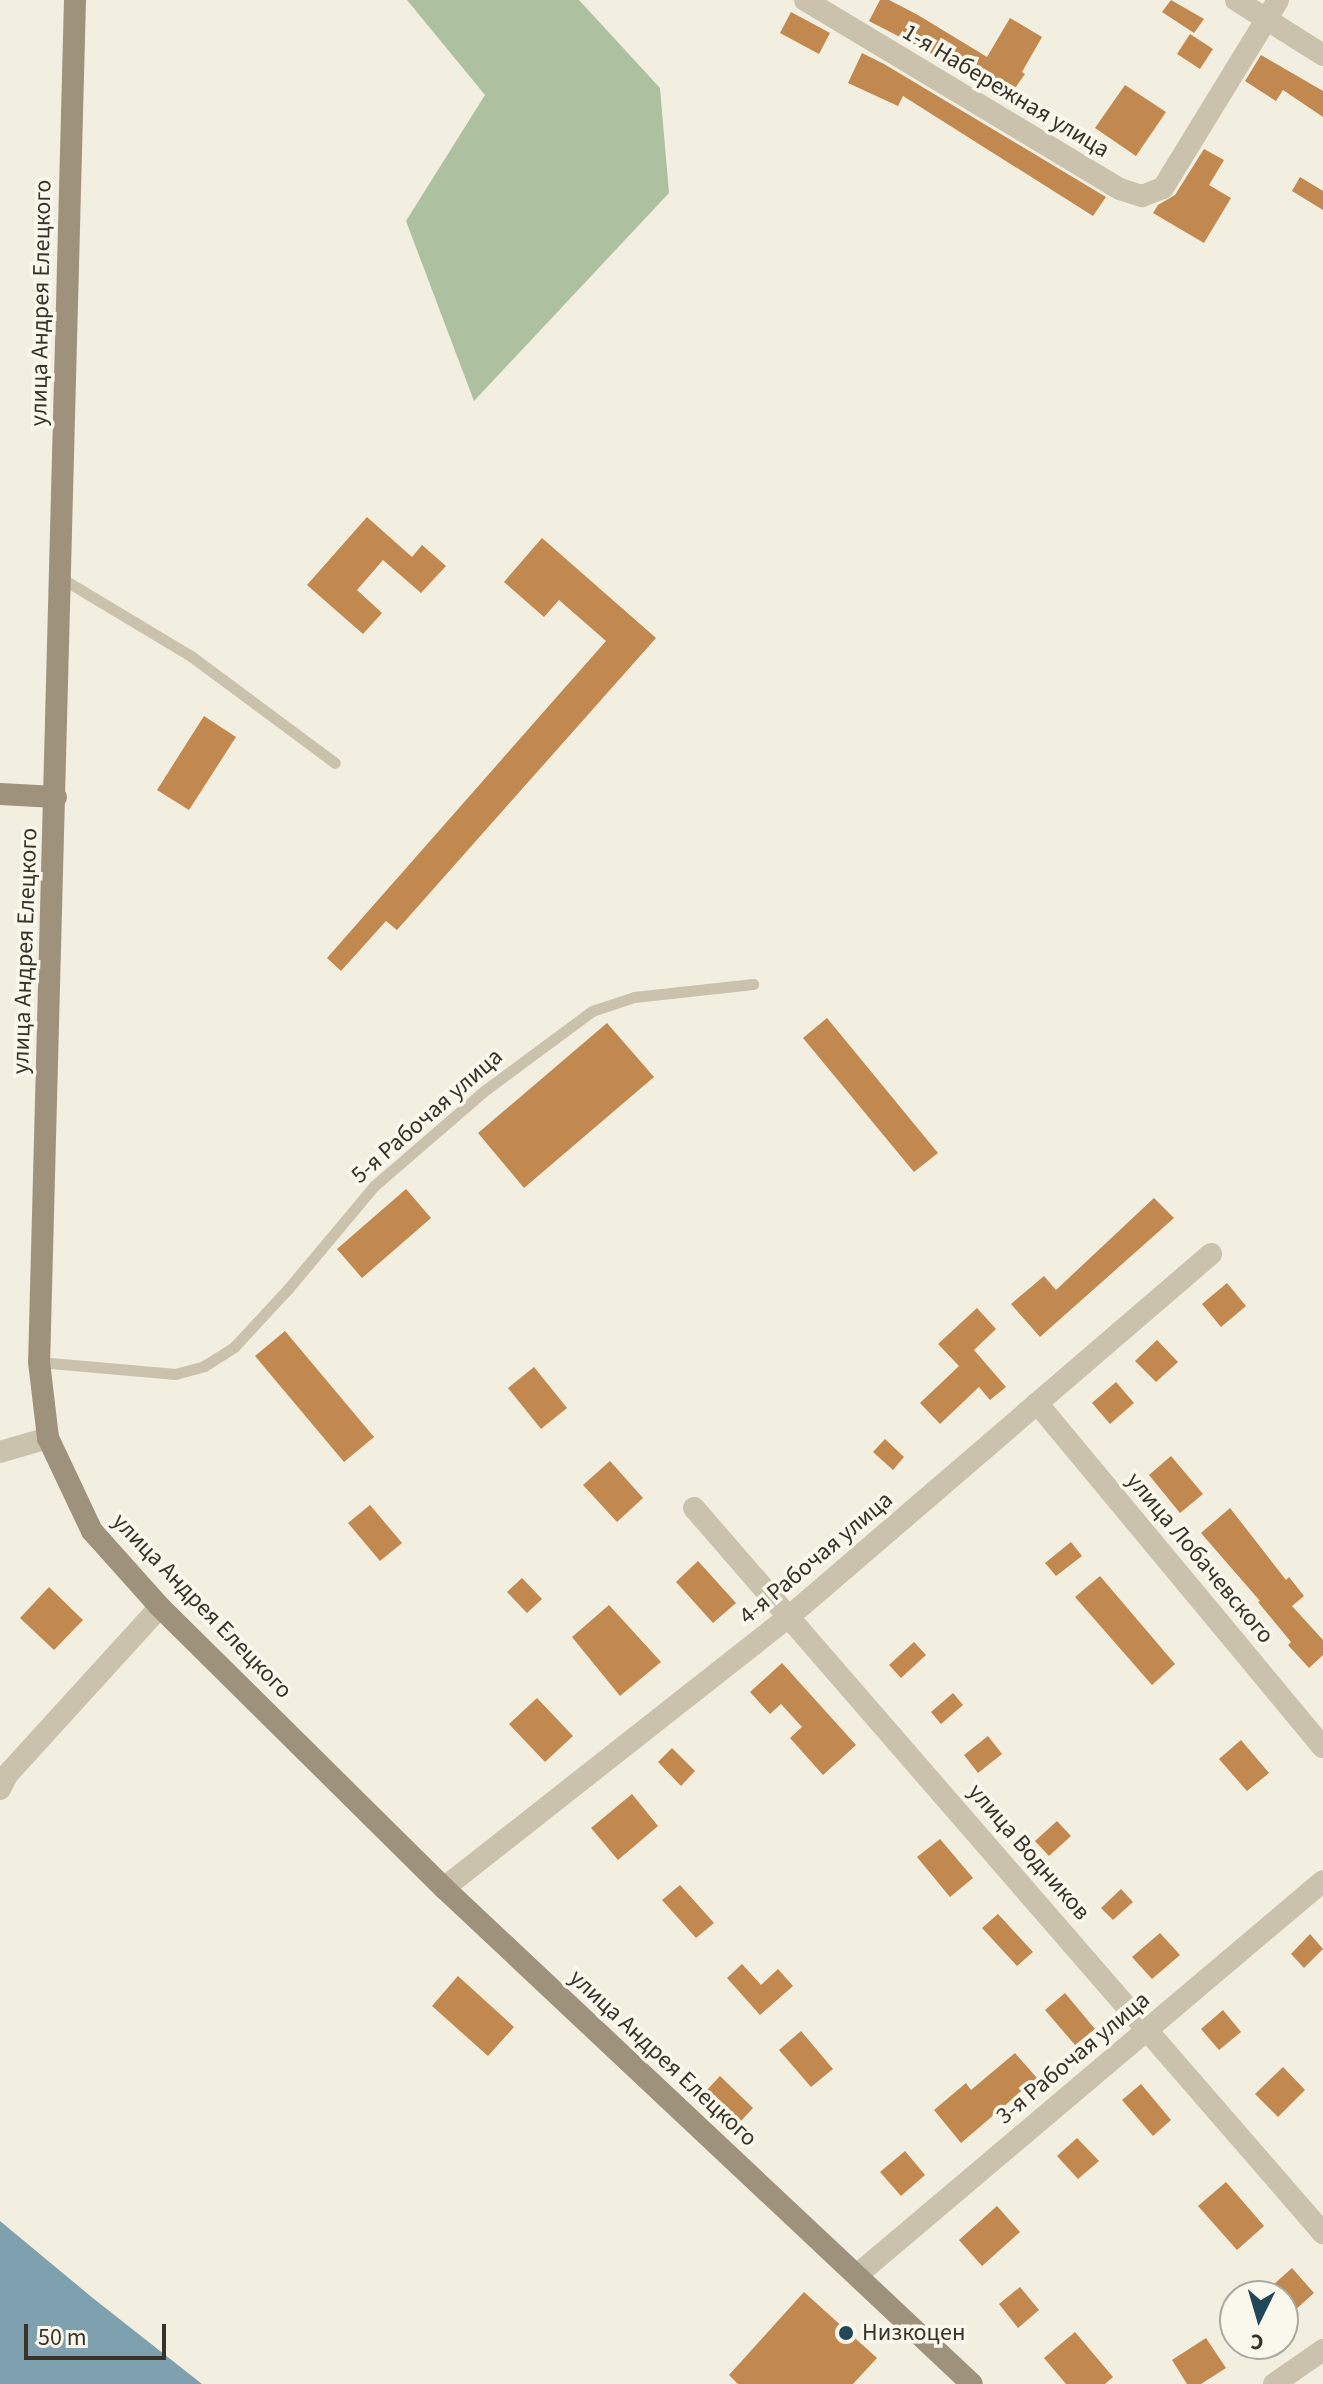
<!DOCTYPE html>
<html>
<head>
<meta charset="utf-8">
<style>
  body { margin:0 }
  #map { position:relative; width:1323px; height:2384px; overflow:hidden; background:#f2eee0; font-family:"Source Sans 3",sans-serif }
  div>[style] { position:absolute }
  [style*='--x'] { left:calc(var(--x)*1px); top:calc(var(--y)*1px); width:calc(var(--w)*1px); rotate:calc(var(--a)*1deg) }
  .green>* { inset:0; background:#adc1a0 }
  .water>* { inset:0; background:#7fa0ae }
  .building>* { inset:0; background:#c1884f }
  .service>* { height:11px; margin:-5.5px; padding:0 5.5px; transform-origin:5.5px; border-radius:5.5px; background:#cac2ac }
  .minor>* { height:22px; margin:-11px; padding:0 11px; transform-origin:11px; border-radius:11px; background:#cac2ac }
  .secondary>* { height:22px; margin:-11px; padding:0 11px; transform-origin:11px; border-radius:11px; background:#9e927d }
  .dots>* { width:22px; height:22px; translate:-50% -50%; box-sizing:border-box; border:4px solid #faf7ec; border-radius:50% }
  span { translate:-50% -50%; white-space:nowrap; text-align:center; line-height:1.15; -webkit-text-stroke:7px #faf7ec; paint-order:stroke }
  .street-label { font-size:24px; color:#38332a }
  .poi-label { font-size:24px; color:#38332a }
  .left { translate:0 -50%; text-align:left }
  .north { position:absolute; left:1219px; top:2280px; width:80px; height:80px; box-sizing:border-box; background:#faf7ec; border:2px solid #aca99e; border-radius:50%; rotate:185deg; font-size:22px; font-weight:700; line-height:32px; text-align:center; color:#38332a }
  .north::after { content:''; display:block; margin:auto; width:28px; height:36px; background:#214759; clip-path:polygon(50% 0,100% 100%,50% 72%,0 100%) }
  .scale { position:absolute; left:24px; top:2324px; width:142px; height:36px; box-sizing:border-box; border:4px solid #38332a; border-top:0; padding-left:10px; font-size:24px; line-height:28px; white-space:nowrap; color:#38332a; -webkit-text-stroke:6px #faf7ec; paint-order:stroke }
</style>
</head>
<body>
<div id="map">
  <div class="green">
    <div style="clip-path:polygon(407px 0,579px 0,660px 88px,669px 193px,474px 401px,406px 221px,485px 95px)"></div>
  </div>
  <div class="water">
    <div style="clip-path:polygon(0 2221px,94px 2299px,202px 2384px,0 2384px)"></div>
  </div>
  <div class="building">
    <div style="clip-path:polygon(880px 0,889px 0,918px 15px,987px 57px,1010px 18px,1042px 37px,1022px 72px,1025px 74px,1006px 101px,927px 51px,869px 21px)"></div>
    <div style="clip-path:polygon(1171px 0,1204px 19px,1194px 33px,1162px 12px)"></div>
    <div style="clip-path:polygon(791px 12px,830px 33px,819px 54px,780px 33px)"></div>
    <div style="clip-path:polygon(1190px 34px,1213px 49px,1200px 69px,1177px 54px)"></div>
    <div style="clip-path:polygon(862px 53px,884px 64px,1106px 197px,1093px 216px,903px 96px,898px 106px,848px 83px)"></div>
    <div style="clip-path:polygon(1261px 55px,1323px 91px,1323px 117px,1283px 90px,1276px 101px,1245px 81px)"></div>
    <div style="clip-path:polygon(1125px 85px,1166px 112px,1136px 156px,1095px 128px)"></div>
    <div style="clip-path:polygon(1204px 149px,1224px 160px,1209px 185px,1231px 198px,1204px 243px,1153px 213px,1158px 205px,1175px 195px)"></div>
    <div style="clip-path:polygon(1300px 177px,1323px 191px,1323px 210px,1292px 191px)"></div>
    <div style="clip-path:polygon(367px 517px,412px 557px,422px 545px,446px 566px,421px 593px,383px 560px,357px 590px,382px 613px,363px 634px,307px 585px)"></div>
    <div style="clip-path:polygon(542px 538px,656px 638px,397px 930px,386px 921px,341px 971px,327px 958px,606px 641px,559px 600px,544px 617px,504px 582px)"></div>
    <div style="clip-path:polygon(204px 716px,236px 737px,189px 810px,157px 790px)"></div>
    <div style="clip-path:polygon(827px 1018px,938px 1153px,914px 1172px,803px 1038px)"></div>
    <div style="clip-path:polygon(607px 1023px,654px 1077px,524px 1188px,478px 1133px)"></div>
    <div style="clip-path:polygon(406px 1189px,431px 1218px,362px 1278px,337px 1249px)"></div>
    <div style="clip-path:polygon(1154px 1198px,1174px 1218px,1040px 1337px,1011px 1304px,1044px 1276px,1056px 1290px)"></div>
    <div style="clip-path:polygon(1227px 1283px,1246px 1306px,1221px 1327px,1202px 1304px)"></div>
    <div style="clip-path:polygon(977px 1308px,996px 1329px,974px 1350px,1006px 1387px,990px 1400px,979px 1387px,940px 1424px,920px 1403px,959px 1366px,938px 1344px)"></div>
    <div style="clip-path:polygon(285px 1331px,374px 1437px,344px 1462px,255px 1356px)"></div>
    <div style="clip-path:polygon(1157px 1340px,1178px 1362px,1156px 1382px,1135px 1361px)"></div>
    <div style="clip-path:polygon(534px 1367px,567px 1408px,541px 1429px,508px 1388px)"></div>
    <div style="clip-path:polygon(1116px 1382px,1134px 1403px,1110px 1424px,1092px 1403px)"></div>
    <div style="clip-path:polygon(885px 1439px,904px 1457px,893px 1470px,873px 1452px)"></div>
    <div style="clip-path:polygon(1171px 1456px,1203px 1494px,1180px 1513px,1149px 1475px)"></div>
    <div style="clip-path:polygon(610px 1461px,643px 1498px,617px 1522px,583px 1485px)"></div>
    <div style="clip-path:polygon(370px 1505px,402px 1543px,380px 1561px,348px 1523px)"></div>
    <div style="clip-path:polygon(1230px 1508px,1286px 1580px,1289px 1577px,1304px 1596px,1292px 1606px,1323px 1640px,1323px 1655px,1309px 1668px,1288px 1645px,1291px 1642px,1258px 1602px,1260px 1601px,1201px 1533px)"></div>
    <div style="clip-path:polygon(1071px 1542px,1082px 1556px,1056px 1576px,1045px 1563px)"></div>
    <div style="clip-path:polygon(698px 1561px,736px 1603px,713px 1623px,676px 1582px)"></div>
    <div style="clip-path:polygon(1100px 1576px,1175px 1664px,1152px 1685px,1075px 1597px)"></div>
    <div style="clip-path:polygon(522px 1578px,542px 1599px,527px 1613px,507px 1592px)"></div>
    <div style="clip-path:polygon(49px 1587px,83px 1620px,54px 1650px,20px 1618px)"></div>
    <div style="clip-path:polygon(609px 1605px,661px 1662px,620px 1696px,572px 1637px)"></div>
    <div style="clip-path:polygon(914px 1642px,926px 1655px,901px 1678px,889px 1665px)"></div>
    <div style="clip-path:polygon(782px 1663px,856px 1745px,823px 1775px,790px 1738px,802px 1727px,781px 1704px,770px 1714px,750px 1692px)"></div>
    <div style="clip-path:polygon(953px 1693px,963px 1705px,941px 1724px,931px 1712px)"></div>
    <div style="clip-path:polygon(537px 1698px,573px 1736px,545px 1762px,509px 1724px)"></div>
    <div style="clip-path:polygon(988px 1736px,1002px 1754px,978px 1773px,964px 1755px)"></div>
    <div style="clip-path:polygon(1241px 1740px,1269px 1773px,1247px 1791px,1219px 1759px)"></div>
    <div style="clip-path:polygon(672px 1748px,695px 1771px,681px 1786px,658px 1762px)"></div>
    <div style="clip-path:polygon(632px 1794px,658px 1826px,618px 1860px,591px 1828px)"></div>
    <div style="clip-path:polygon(1057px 1821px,1071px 1836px,1049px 1856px,1035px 1841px)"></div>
    <div style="clip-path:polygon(940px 1839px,973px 1878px,950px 1897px,917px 1857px)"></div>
    <div style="clip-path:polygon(680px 1885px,714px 1923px,696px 1938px,662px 1900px)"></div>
    <div style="clip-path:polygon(1121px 1889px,1133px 1902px,1113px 1920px,1101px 1908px)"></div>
    <div style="clip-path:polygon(998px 1914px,1033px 1952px,1017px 1966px,982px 1928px)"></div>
    <div style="clip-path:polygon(1160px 1933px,1180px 1955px,1152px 1979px,1132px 1957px)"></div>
    <div style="clip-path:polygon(1310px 1934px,1323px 1949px,1304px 1968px,1291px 1954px)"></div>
    <div style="clip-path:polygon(742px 1964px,761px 1985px,778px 1969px,793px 1986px,760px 2015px,727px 1978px)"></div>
    <div style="clip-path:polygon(458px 1976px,514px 2027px,488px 2056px,432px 2006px)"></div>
    <div style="clip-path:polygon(1065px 1993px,1095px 2029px,1075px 2045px,1045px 2010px)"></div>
    <div style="clip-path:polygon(1223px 2010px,1241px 2032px,1219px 2050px,1201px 2029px)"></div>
    <div style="clip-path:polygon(801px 2031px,833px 2069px,811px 2087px,779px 2050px)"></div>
    <div style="clip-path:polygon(1015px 2053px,1037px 2078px,961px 2143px,934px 2110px,966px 2083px,971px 2090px)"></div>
    <div style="clip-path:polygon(1283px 2067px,1305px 2090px,1278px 2117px,1255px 2094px)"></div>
    <div style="clip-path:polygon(720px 2076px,753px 2108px,740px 2122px,707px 2090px)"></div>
    <div style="clip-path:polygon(1141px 2084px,1171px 2120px,1153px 2136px,1122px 2100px)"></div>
    <div style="clip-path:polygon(1077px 2138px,1099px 2161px,1078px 2179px,1057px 2156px)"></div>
    <div style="clip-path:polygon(905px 2151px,925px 2175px,901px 2196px,880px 2172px)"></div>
    <div style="clip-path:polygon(1226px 2182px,1264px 2226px,1237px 2250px,1198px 2206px)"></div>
    <div style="clip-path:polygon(997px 2206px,1020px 2232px,982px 2266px,959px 2240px)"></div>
    <div style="clip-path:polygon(1292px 2268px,1314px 2293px,1283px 2321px,1283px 2296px,1261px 2296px)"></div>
    <div style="clip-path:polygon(1020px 2287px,1039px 2310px,1018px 2328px,999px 2304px)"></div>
    <div style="clip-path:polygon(804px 2292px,877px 2358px,853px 2384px,738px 2384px,729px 2375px)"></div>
    <div style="clip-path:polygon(1075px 2332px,1113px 2377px,1105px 2384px,1066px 2384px,1044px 2358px)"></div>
    <div style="clip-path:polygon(1206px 2338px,1226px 2368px,1201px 2384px,1187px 2384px,1172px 2360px)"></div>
  </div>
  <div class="service">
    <div style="--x:61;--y:578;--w:152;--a:31"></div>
    <div style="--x:191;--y:656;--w:179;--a:36.6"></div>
    <div style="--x:39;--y:1362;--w:137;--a:5"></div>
    <div style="--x:175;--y:1374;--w:30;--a:-15"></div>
    <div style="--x:204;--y:1366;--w:36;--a:-32"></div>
    <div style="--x:234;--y:1347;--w:78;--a:-47.1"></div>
    <div style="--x:287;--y:1290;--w:136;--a:-50.1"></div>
    <div style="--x:374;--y:1186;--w:145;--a:-40.8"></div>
    <div style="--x:484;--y:1091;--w:134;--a:-36.5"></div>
    <div style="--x:592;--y:1011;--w:44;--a:-18.4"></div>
    <div style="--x:634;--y:997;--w:120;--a:-6.2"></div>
  </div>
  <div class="minor">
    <div style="--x:805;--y:0;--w:367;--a:31"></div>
    <div style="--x:1120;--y:189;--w:23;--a:18"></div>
    <div style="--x:1142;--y:196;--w:22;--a:-21"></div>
    <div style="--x:1163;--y:188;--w:220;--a:-58.5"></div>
    <div style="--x:1236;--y:0;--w:103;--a:32.3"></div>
    <div style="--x:1037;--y:1403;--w:447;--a:50.3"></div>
    <div style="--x:0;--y:1452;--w:50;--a:-16.3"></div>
    <div style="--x:694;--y:1508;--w:960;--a:49.06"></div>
    <div style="--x:0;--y:1789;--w:16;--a:-63"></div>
    <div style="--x:7;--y:1775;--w:227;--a:-47.7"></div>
    <div style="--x:444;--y:1888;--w:442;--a:-38.2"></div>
    <div style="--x:791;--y:1615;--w:554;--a:-40.68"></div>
    <div style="--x:857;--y:2275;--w:610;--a:-40.21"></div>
    <div style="--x:1274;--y:2384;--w:60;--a:-34.8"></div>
  </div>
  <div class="secondary">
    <div style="--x:75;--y:0;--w:1362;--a:91.51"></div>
    <div style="--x:39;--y:1362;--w:77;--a:83.2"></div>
    <div style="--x:48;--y:1438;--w:103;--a:64.7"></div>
    <div style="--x:92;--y:1531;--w:102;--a:48.2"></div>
    <div style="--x:160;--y:1607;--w:400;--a:44.7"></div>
    <div style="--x:444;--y:1888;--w:724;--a:43.21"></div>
    <div style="--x:0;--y:794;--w:56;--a:3.1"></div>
  </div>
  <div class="dots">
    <div style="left:846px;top:2333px;background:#214759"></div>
  </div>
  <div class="street-label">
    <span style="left:1006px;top:91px;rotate:31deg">1-я Набережная улица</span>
    <span style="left:41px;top:303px;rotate:-89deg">улица Андрея Елецкого</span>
    <span style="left:25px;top:951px;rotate:-88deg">улица Андрея Елецкого</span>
    <span style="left:427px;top:1116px;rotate:-41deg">5-я Рабочая улица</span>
    <span style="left:816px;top:1558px;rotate:-40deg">4-я Рабочая улица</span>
    <span style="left:1200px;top:1558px;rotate:50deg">улица Лобачевского</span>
    <span style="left:202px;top:1606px;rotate:46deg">улица Андрея Елецкого</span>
    <span style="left:1029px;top:1852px;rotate:49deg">улица Водников</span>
    <span style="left:663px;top:2058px;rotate:43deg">улица Андрея Елецкого</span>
    <span style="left:1073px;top:2058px;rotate:-40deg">3-я Рабочая улица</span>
  </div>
  <div class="poi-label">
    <span class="left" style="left:862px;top:2333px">Низкоцен</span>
  </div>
  <div class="north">С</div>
  <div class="scale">50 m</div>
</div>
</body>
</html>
